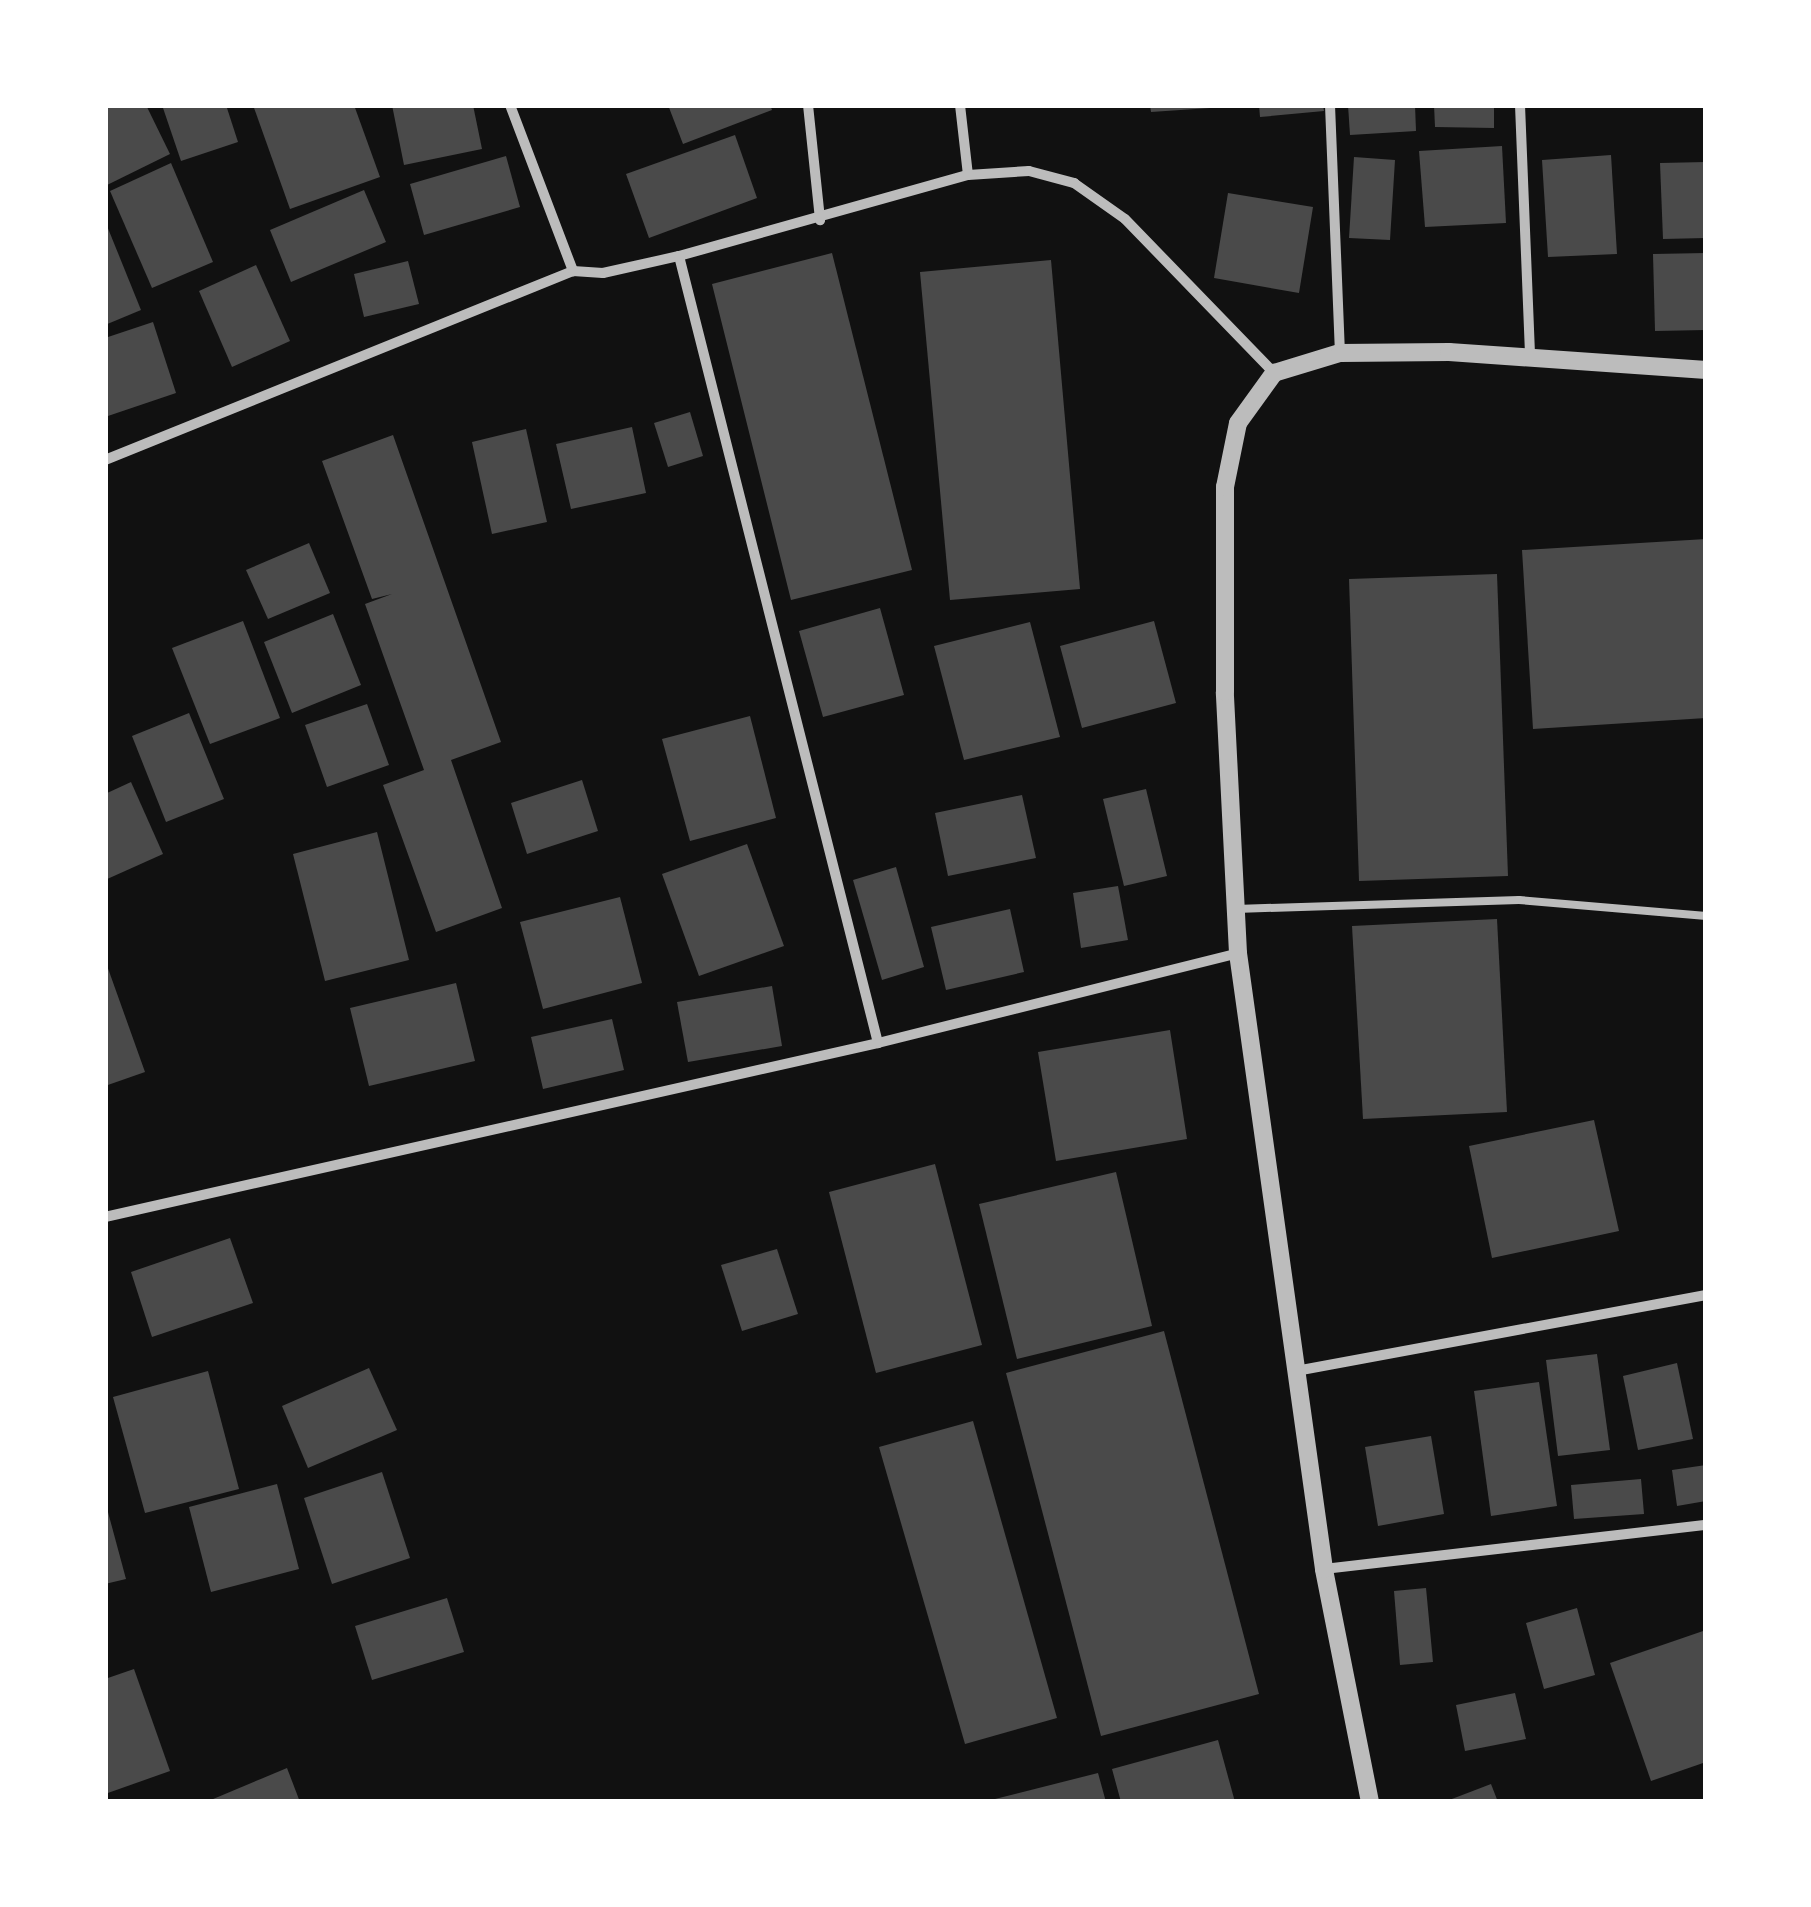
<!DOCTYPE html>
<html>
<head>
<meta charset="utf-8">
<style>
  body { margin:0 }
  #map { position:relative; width:1811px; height:1907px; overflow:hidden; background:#111; font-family:"IBM Plex Serif",serif }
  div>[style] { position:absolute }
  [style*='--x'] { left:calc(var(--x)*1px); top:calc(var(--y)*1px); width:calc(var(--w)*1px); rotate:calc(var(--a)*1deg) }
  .building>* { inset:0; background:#4a4a4a }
  .service>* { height:8px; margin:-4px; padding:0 4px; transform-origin:4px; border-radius:4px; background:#bcbcbc }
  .minor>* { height:10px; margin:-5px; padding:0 5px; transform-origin:5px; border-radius:5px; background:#bcbcbc }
  .tertiary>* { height:18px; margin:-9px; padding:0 9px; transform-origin:9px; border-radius:9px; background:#bcbcbc }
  span { translate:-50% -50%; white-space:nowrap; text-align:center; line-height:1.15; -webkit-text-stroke:9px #fff; paint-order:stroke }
  .frame { position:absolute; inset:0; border:108px solid #fff; pointer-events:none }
</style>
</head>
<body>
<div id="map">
  <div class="building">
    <div style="clip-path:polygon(105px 105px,146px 105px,170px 154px,105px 186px)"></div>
    <div style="clip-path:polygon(162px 105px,226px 105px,238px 142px,181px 161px)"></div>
    <div style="clip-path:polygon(253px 105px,354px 105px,380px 177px,290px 209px)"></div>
    <div style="clip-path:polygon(392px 105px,473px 105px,482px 149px,404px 165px)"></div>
    <div style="clip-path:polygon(668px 105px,770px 105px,772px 110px,683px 144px)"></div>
    <div style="clip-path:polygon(1150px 105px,1209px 105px,1210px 108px,1151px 112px)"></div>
    <div style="clip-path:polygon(1259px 105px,1323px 105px,1324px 111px,1260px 117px)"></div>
    <div style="clip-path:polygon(1348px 105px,1415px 105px,1416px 131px,1350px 135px)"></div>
    <div style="clip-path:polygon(1434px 105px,1494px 105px,1494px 128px,1435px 127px)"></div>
    <div style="clip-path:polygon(735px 135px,757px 198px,649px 238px,626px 174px)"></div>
    <div style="clip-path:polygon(1502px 146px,1506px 223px,1425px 227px,1419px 151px)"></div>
    <div style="clip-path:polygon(1611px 155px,1617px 254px,1548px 257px,1542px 160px)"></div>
    <div style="clip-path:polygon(506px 156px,520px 207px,424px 235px,410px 184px)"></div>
    <div style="clip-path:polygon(1354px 157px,1395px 160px,1390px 240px,1349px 238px)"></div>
    <div style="clip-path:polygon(1706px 162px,1706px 238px,1663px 239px,1660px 163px)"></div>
    <div style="clip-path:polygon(171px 163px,213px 262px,152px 288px,110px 191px)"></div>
    <div style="clip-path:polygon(364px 190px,386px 242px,291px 282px,270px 230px)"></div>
    <div style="clip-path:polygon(1228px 193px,1313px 207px,1299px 293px,1214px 278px)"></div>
    <div style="clip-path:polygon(105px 221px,141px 310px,105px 325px)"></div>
    <div style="clip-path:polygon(832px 253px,912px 570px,791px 600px,712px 284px)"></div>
    <div style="clip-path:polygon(1706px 253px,1706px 330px,1655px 331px,1653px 254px)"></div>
    <div style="clip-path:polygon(1051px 260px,1080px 589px,950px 600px,920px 272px)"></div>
    <div style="clip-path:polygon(408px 261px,419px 304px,364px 317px,354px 274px)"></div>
    <div style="clip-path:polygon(256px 265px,290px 341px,232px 367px,199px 291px)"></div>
    <div style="clip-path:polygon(153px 322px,176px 393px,105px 417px,105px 338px)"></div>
    <div style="clip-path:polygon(690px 412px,703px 456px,668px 467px,654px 423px)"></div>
    <div style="clip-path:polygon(632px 427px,646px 493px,571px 509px,556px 444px)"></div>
    <div style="clip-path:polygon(526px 429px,547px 522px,492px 534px,472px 442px)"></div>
    <div style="clip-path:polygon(393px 435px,501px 742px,451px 760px,502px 908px,436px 932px,383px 785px,424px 770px,365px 604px,392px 594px,372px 599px,322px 461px)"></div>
    <div style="clip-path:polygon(1706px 539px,1706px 718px,1533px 729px,1522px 550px)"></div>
    <div style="clip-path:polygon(309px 543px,330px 593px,268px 619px,246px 570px)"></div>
    <div style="clip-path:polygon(1497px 574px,1508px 876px,1359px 881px,1349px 579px)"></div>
    <div style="clip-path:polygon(880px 608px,904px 695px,823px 717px,799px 631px)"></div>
    <div style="clip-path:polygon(333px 614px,361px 685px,292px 713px,264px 642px)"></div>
    <div style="clip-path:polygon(243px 621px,280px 718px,210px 744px,172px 648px)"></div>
    <div style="clip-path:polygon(1154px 621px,1176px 703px,1082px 728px,1060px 646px)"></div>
    <div style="clip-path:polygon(1030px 622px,1060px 737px,964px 760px,934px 646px)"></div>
    <div style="clip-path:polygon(367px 704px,389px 765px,327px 787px,305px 725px)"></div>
    <div style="clip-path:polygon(189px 713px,224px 799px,166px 822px,132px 736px)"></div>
    <div style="clip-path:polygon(750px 716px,776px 818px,690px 841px,662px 739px)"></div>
    <div style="clip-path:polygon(582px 780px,598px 831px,527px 854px,511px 803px)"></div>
    <div style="clip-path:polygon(131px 782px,163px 854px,105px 880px,105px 794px)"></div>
    <div style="clip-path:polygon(1146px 789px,1167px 876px,1124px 886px,1103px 799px)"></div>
    <div style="clip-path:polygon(1022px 795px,1036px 858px,948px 876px,935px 813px)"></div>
    <div style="clip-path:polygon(377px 832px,409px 960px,325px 981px,293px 854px)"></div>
    <div style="clip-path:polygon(747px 844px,784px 946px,699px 976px,662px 874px)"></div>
    <div style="clip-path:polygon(896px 867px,924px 967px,882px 980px,853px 880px)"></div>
    <div style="clip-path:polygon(1118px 886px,1128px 940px,1081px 948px,1073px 893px)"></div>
    <div style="clip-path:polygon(620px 897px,642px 983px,543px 1009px,520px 922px)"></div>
    <div style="clip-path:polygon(1010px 909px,1024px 972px,946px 990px,931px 927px)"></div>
    <div style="clip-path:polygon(1497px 919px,1507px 1112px,1363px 1119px,1352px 926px)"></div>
    <div style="clip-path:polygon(105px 960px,145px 1072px,105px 1086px)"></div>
    <div style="clip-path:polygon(456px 983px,475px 1061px,369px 1086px,350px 1008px)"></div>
    <div style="clip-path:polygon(772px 986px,782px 1046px,688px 1062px,677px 1002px)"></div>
    <div style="clip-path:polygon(612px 1019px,624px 1070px,543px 1089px,531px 1037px)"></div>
    <div style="clip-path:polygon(1170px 1030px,1187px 1139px,1056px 1161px,1038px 1052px)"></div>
    <div style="clip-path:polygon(1594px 1120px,1619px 1231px,1492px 1258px,1469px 1146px)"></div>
    <div style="clip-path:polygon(935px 1164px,982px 1345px,876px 1373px,829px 1192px)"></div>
    <div style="clip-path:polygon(1116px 1172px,1152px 1326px,1017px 1359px,979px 1204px)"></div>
    <div style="clip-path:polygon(230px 1238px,253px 1303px,152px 1337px,131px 1272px)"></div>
    <div style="clip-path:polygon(777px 1249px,798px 1314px,742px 1331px,721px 1265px)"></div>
    <div style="clip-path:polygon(1164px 1331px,1259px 1694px,1101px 1736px,1006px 1373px)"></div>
    <div style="clip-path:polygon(1597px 1354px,1610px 1450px,1558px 1456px,1546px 1360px)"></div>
    <div style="clip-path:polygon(1677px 1363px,1693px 1439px,1638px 1450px,1623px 1376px)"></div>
    <div style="clip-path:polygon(369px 1368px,397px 1430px,308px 1468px,282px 1406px)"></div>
    <div style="clip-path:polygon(208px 1371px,239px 1489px,145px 1513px,113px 1397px)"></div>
    <div style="clip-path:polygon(1539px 1382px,1557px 1506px,1491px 1516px,1474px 1391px)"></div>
    <div style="clip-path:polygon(973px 1421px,1057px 1718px,965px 1744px,879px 1447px)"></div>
    <div style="clip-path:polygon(1431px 1436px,1444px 1514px,1378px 1526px,1365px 1447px)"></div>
    <div style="clip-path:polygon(1706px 1465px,1706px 1501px,1677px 1506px,1672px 1470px)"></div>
    <div style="clip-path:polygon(382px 1472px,410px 1558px,332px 1584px,304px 1498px)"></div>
    <div style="clip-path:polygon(1641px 1479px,1644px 1514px,1574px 1519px,1571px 1485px)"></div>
    <div style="clip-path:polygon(277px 1484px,299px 1569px,211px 1592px,189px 1507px)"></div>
    <div style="clip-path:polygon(105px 1501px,126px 1579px,105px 1584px)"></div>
    <div style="clip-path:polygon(1426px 1588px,1433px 1662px,1400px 1665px,1394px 1591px)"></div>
    <div style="clip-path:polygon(447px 1598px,464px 1652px,372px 1680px,355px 1626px)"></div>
    <div style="clip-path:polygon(1577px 1608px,1595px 1675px,1544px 1689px,1526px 1623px)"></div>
    <div style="clip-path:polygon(1706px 1630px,1706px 1762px,1651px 1781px,1610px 1663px)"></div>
    <div style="clip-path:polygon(134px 1669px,170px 1771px,105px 1794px,105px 1679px)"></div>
    <div style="clip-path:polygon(1515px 1693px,1526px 1739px,1465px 1751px,1456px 1705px)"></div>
    <div style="clip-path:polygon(1218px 1740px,1235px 1802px,1121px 1802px,1112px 1769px)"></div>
    <div style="clip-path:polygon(287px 1768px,300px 1802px,206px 1802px)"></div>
    <div style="clip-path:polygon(1098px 1773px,1106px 1802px,987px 1802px,987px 1801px)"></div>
    <div style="clip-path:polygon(1491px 1784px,1498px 1802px,1444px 1802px)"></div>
  </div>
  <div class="service">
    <div style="--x:1236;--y:909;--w:283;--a:-1.8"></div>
    <div style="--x:1519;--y:900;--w:188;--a:4.9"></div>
  </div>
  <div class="minor">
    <div style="--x:510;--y:105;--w:178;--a:69.2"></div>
    <div style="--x:808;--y:105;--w:116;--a:84"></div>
    <div style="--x:960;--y:105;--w:70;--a:83.5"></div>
    <div style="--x:1330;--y:105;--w:248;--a:87.7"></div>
    <div style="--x:1520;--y:105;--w:251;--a:87.7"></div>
    <div style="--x:679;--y:256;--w:812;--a:75.81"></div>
    <div style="--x:105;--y:460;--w:505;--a:-21.99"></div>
    <div style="--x:573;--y:271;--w:30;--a:4"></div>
    <div style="--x:603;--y:273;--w:78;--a:-12.6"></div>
    <div style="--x:679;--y:256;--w:300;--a:-15.7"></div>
    <div style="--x:968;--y:175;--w:61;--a:-3.8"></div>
    <div style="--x:1029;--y:171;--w:47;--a:14.9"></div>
    <div style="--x:1074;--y:183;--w:62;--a:35.2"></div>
    <div style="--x:1125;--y:219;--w:214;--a:45.9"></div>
    <div style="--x:105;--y:1217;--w:792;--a:-12.69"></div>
    <div style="--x:878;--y:1043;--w:371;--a:-14"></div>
    <div style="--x:1296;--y:1371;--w:417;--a:-10.5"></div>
    <div style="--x:1324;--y:1569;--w:385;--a:-6.6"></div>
  </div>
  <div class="tertiary">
    <div style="--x:1370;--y:1802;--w:237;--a:-101.2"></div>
    <div style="--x:1324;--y:1569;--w:622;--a:-97.95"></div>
    <div style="--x:1238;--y:953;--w:261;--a:-92.9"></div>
    <div style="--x:1225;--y:692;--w:205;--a:-90"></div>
    <div style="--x:1225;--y:487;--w:65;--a:-78.5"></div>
    <div style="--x:1238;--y:423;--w:62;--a:-54.2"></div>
    <div style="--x:1274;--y:373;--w:69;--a:-16.9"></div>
    <div style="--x:1340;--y:353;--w:109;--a:-0.5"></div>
    <div style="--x:1449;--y:352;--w:258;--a:4"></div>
  </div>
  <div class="frame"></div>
</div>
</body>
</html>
